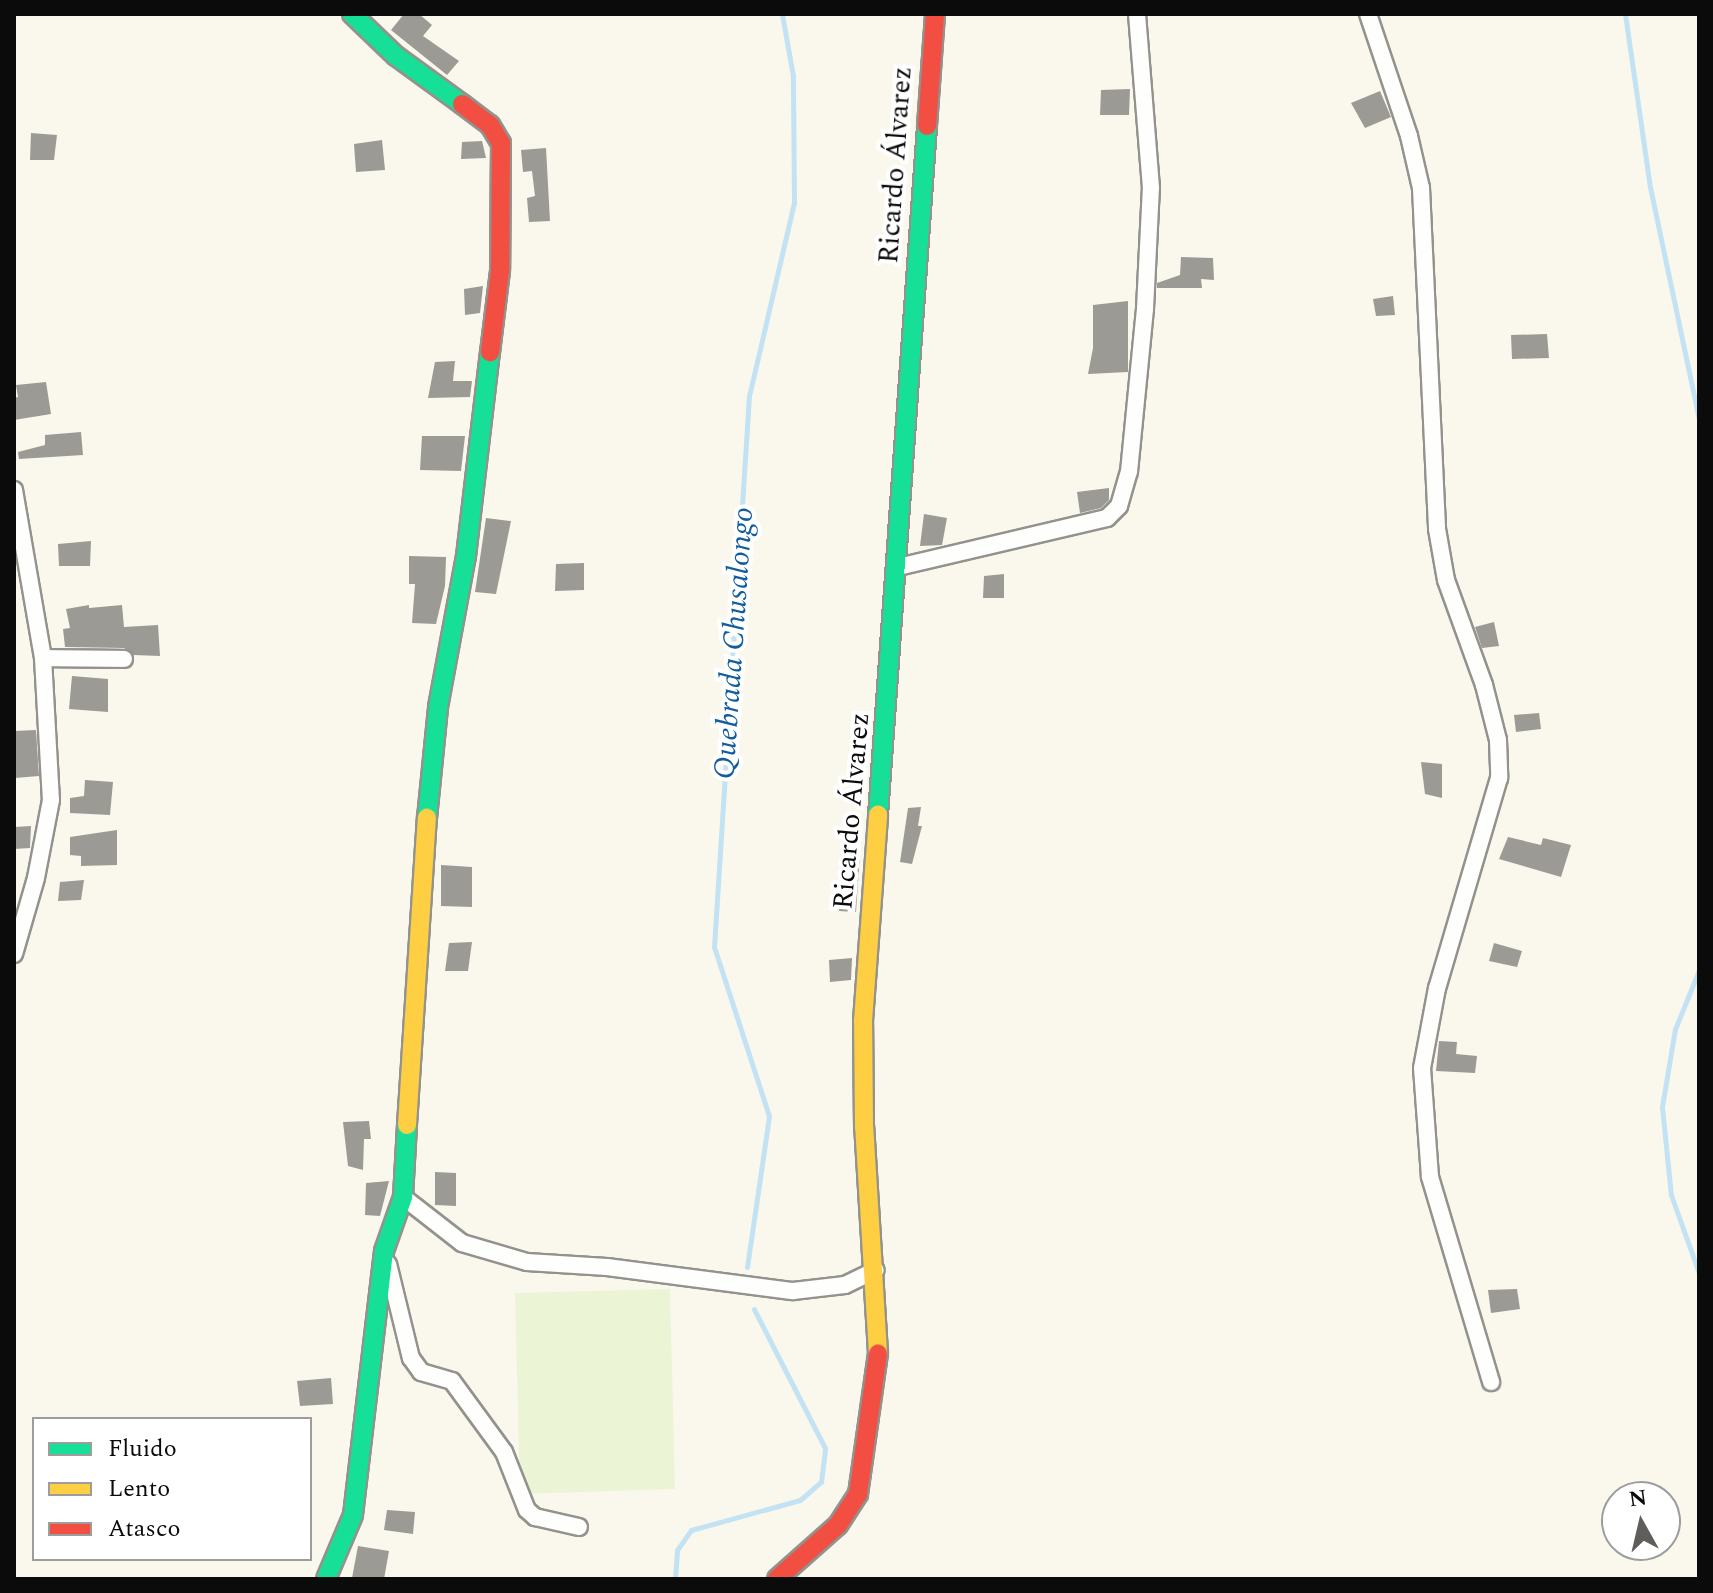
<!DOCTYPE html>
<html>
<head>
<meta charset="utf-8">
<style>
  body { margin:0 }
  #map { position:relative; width:1713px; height:1593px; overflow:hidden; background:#faf8ed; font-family:Spectral,serif }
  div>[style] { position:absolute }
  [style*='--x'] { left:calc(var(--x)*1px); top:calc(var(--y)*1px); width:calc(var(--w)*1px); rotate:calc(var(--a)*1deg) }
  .pitch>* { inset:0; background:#ecf4d6 }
  .stream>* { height:5px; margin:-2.5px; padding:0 2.5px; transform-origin:2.5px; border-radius:2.5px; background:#c3e2f4 }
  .building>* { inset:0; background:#9c9a94 }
  .roads { filter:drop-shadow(2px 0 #93928d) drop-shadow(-2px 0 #93928d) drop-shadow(0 2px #93928d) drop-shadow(0 -2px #93928d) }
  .street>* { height:16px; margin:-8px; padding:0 8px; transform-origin:8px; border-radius:8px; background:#fefefc }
  .fast>* { height:18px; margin:-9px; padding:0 9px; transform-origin:9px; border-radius:9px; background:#16e098 }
  .slow>* { height:18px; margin:-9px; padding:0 9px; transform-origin:9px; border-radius:9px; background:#ffcf43 }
  .jam>* { height:18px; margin:-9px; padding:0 9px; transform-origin:9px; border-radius:9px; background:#f24e42 }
  span { translate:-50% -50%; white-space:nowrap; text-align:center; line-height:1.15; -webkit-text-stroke:8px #fff; paint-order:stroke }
  .street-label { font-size:28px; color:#0b0b0b }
  .water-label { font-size:30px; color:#135d9e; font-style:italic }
  .frame { position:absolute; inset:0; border:16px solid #0b0b0b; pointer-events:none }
  .legend { position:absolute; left:32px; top:1417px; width:280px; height:144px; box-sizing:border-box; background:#fff; border:2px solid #9d9d9d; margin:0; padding:10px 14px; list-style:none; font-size:24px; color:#0b0b0b }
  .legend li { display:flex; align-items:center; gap:16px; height:40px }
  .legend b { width:40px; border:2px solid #9d9d9d }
  .north { position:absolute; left:1601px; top:1481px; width:80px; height:80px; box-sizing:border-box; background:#fff; border:2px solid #9d9d9d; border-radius:50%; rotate:352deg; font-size:22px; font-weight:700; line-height:32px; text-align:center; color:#0b0b0b }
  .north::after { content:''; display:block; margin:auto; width:28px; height:36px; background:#5f5e5a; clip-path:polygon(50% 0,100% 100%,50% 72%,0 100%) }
</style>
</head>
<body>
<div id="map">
  <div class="pitch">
    <div style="clip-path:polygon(670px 1289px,675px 1489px,520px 1494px,515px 1293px)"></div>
  </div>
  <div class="stream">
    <div style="--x:1625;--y:14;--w:175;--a:81.8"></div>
    <div style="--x:1650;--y:187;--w:238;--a:78.1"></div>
    <div style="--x:1699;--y:970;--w:64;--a:112.1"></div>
    <div style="--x:1675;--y:1029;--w:79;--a:99.5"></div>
    <div style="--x:1662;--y:1107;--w:88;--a:84.2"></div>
    <div style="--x:1671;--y:1195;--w:83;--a:70.3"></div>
    <div style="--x:747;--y:1267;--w:153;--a:-81.7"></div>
    <div style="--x:769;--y:1116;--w:178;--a:-108"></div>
    <div style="--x:714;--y:947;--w:552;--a:-86.37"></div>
    <div style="--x:749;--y:396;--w:198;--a:-76.9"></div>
    <div style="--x:794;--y:203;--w:127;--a:-90.5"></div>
    <div style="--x:793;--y:76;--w:63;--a:-100.1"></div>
    <div style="--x:675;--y:1579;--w:29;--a:-86"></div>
    <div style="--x:677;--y:1550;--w:24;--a:-55"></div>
    <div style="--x:691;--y:1530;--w:113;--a:-15.4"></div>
    <div style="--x:800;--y:1500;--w:28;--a:-41"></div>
    <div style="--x:821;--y:1482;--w:34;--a:-83"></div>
    <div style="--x:825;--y:1448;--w:156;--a:-117.1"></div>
  </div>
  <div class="building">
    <div style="clip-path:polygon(404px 14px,419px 14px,432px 25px,423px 36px,459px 61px,447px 75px,391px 30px)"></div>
    <div style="clip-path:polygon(1130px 89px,1129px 115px,1100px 115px,1101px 90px)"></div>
    <div style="clip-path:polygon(1380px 91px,1391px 117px,1365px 128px,1351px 103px)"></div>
    <div style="clip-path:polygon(31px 133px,57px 135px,54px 160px,30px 160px)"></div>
    <div style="clip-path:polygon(382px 140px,385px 170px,356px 172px,354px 144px)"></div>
    <div style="clip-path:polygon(482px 141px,486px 158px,461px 159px,462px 142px)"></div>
    <div style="clip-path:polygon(546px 148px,550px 221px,529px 222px,527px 198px,535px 196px,532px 171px,523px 172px,521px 150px)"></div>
    <div style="clip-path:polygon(1181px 257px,1213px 258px,1214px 280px,1201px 279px,1202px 288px,1157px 288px,1157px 283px,1180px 275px)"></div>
    <div style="clip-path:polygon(483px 286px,480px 313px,465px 315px,464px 289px)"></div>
    <div style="clip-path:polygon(1393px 296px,1395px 315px,1376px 316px,1373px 299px)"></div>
    <div style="clip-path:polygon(1128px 301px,1128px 372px,1088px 374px,1093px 348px,1093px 305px)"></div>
    <div style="clip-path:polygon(1547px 334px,1549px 358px,1512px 359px,1511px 335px)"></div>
    <div style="clip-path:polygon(455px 361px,453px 381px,472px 381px,470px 397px,428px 398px,435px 362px)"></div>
    <div style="clip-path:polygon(46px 382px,51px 414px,14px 420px,14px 398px,18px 397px,16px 385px)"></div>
    <div style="clip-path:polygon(81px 432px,83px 455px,19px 459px,18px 452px,45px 445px,45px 435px)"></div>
    <div style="clip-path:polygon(422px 436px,465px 436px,461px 471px,420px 470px)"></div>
    <div style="clip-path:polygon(1109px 488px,1109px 500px,1101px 508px,1080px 513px,1077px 492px)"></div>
    <div style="clip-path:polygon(924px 514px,947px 518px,942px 545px,920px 546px)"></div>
    <div style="clip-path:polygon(486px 518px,511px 521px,496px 594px,475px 592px)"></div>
    <div style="clip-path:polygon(91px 541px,90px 566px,59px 566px,58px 544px)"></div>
    <div style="clip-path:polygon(409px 556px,446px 557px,445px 586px,436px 624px,412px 623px,415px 584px,409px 584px)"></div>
    <div style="clip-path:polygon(584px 563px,584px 590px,555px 591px,556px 564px)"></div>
    <div style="clip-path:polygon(1004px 574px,1004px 598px,983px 598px,984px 576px)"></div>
    <div style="clip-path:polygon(89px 605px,89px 608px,122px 605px,124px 627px,158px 625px,160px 656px,134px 655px,124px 648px,65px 647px,63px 629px,70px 628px,66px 609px)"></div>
    <div style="clip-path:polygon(1494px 622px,1499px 646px,1482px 648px,1475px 627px)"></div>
    <div style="clip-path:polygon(72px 676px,108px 679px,108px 712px,69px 709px)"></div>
    <div style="clip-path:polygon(1539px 713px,1541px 729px,1516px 732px,1514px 715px)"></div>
    <div style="clip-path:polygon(36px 730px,39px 776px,15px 778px,14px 731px)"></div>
    <div style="clip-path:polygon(1421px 762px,1442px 764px,1442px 798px,1425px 794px)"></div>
    <div style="clip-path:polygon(85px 780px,113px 782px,110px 815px,70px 813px,70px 798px,84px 796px)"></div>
    <div style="clip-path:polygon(921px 807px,918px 826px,922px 826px,912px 864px,900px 862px,908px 808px)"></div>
    <div style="clip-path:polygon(31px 826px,30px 848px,14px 849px,14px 827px)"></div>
    <div style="clip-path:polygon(117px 830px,117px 865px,81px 866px,81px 856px,70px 855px,70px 837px)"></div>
    <div style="clip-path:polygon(1508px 837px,1541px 845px,1543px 838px,1571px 845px,1561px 877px,1499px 859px)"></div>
    <div style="clip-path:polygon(843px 851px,860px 853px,856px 912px,839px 911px)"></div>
    <div style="clip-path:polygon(441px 865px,472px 867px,472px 907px,441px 906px)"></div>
    <div style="clip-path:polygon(84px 880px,81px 900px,58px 901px,60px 882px)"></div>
    <div style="clip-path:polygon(472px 942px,468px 971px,445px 971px,449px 943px)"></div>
    <div style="clip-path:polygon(1494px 943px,1522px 951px,1517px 967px,1489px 961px)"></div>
    <div style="clip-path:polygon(852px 958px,851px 980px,830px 982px,829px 960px)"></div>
    <div style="clip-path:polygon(1439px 1041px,1457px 1042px,1456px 1054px,1477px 1056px,1475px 1073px,1436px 1071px)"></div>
    <div style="clip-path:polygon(369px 1121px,371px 1139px,364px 1139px,363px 1170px,348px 1166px,343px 1122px)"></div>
    <div style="clip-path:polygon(435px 1172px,456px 1173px,456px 1206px,435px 1205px)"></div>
    <div style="clip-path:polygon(389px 1181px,380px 1216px,365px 1215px,366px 1183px)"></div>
    <div style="clip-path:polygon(1517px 1289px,1520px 1309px,1491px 1313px,1488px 1290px)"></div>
    <div style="clip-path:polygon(331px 1378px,333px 1404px,300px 1406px,297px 1381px)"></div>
    <div style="clip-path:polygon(387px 1510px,415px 1512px,413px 1534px,384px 1530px)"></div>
    <div style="clip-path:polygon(358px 1546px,389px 1551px,384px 1579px,352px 1578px)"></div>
  </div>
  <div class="roads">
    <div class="street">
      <div style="--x:1368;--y:14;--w:129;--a:71.4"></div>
      <div style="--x:1409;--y:136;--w:53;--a:77"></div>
      <div style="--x:1421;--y:188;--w:341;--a:87.3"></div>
      <div style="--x:1437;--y:529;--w:52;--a:80"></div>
      <div style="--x:1446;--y:580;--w:112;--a:70.1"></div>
      <div style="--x:1484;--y:685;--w:57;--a:75.7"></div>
      <div style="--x:1498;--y:740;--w:38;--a:88"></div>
      <div style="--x:1499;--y:778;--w:219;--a:106.4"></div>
      <div style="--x:1437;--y:988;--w:81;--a:100.6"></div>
      <div style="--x:1422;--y:1068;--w:109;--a:85.8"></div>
      <div style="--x:1430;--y:1177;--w:214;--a:73.4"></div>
      <div style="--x:14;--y:490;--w:170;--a:80.2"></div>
      <div style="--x:43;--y:658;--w:142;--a:86.8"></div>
      <div style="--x:51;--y:800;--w:79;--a:100.9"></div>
      <div style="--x:36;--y:878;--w:79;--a:106.1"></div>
      <div style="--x:898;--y:567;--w:215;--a:-13.2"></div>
      <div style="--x:1107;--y:518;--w:17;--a:-45"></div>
      <div style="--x:1119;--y:506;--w:35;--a:-74"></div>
      <div style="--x:1129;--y:472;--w:164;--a:-84.4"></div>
      <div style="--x:1145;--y:309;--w:121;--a:-87.2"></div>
      <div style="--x:1151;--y:188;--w:175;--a:-94.6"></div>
      <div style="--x:43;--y:658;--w:81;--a:0.7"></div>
      <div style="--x:403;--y:1197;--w:75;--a:37.9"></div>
      <div style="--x:462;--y:1243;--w:68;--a:16.3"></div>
      <div style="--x:527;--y:1262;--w:80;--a:3.6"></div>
      <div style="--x:607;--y:1267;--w:188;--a:7.4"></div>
      <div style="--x:793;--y:1291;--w:52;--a:-6.6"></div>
      <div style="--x:845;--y:1285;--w:34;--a:-26"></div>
      <div style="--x:388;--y:1264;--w:97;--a:76.3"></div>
      <div style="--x:411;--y:1358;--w:17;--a:54"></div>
      <div style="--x:421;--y:1372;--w:32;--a:16"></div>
      <div style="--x:452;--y:1381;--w:88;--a:53.8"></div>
      <div style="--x:504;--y:1452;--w:62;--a:68.4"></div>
      <div style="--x:527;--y:1510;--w:11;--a:41"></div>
      <div style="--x:535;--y:1517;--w:45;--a:12.8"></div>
    </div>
    <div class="fast">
      <div style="--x:352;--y:14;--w:61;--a:43.7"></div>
      <div style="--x:396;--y:56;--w:82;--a:36"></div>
      <div style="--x:878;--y:815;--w:691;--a:-85.93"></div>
      <div style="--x:427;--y:818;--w:112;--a:-84.3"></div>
      <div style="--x:438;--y:707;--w:154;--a:-79.5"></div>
      <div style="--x:466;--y:556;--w:205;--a:-83.3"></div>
      <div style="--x:326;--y:1579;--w:69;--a:-67.1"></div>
      <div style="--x:353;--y:1515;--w:266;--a:-83.3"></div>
      <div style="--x:384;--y:1251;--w:57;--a:-70.6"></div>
      <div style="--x:403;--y:1197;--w:72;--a:-86.8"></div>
    </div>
    <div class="slow">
      <div style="--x:407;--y:1125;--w:308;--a:-86.3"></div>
      <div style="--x:878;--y:1353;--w:226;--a:-93.5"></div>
      <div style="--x:864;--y:1127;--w:106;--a:-90.5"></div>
      <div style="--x:863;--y:1021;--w:207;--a:-85.8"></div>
    </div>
    <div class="jam">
      <div style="--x:462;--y:104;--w:35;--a:37"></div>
      <div style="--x:490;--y:125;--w:21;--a:59"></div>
      <div style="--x:501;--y:143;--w:128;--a:90.4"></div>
      <div style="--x:500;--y:271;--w:82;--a:97"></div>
      <div style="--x:927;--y:126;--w:112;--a:-85.9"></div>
      <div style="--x:777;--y:1579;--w:81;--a:-41.5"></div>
      <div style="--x:838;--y:1525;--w:37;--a:-57"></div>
      <div style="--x:858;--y:1494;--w:142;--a:-81.9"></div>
    </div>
  </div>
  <div class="street-label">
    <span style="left:896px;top:165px;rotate:-86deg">Ricardo Álvarez</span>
    <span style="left:852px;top:811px;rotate:-85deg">Ricardo Álvarez</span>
  </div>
  <div class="water-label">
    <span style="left:734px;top:643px;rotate:-86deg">Quebrada Chusalongo</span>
  </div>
  <div class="frame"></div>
  <ul class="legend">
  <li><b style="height:10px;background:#16e098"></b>Fluido</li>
  <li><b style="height:10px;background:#ffcf43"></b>Lento</li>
  <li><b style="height:10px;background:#f24e42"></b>Atasco</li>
  </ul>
  <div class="north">N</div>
</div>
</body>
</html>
